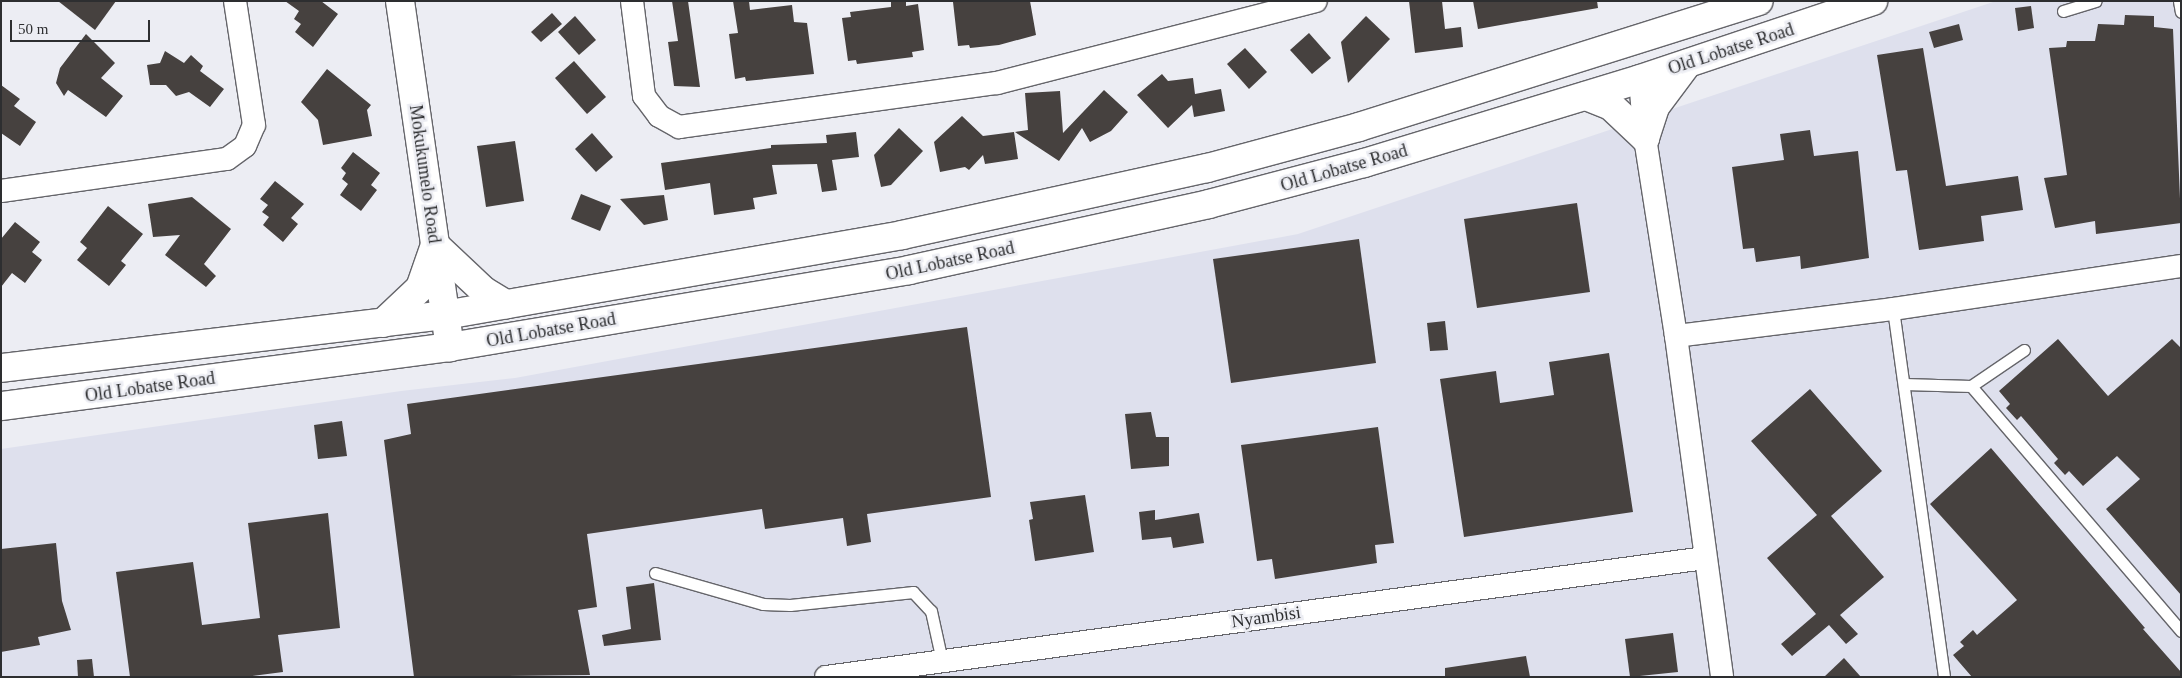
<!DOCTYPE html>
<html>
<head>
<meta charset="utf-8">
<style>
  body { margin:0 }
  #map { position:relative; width:2182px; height:678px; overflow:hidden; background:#ecedf3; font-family:Georgia,serif }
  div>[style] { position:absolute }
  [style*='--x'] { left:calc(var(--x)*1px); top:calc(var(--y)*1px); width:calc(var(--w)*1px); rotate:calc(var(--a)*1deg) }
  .built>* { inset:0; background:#dee0ed }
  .building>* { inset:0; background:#46413f }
  .roads { filter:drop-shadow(1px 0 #65656a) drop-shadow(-1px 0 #65656a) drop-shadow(0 1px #65656a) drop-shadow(0 -1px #65656a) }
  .service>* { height:11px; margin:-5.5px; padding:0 5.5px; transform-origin:5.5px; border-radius:5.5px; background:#fff }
  .minor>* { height:22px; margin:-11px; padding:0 11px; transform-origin:11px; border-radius:11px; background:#fff }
  .tertiary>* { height:28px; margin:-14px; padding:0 14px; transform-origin:14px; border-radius:14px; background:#fff }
  .primary>* { height:28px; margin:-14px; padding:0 14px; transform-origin:14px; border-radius:14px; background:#fff }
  span { translate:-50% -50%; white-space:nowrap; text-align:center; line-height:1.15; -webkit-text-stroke:5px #ecedf3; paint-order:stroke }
  .street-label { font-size:18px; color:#2d2e30 }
  .frame { position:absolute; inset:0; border:2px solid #2d2e30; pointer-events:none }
  .scale { position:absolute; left:10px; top:20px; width:140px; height:22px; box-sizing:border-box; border:2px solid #2d2e30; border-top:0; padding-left:6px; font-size:15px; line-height:18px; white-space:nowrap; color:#2d2e30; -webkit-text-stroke:4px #ecedf3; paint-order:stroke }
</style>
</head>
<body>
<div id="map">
  <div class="built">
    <div style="clip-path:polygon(1996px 1px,2181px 1px,2181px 677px,1px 677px,1px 449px,401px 391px,515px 378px,1298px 234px)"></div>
  </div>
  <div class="building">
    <div style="clip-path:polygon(58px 1px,116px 1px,95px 30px)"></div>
    <div style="clip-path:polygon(285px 1px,321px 1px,338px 14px,313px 47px,295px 32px,301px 24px,294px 19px,299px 11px)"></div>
    <div style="clip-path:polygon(672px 1px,688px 1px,700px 87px,674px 86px,668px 42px,678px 41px)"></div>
    <div style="clip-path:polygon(733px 1px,749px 1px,750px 10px,792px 5px,794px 22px,807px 23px,814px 74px,746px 81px,745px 77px,735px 79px,729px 34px,738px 33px)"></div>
    <div style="clip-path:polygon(891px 1px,906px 1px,906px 6px,918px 4px,924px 50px,912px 52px,913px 57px,857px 64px,856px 60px,848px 61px,842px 18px,851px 17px,850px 12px,891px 7px)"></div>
    <div style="clip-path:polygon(1030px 1px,1036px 35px,999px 45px,970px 48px,969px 45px,958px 46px,953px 2px)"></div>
    <div style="clip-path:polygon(1409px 1px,1442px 1px,1445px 29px,1461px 27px,1463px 47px,1415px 53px)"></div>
    <div style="clip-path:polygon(1473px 1px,1597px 1px,1598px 8px,1478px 29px)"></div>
    <div style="clip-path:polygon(2031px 6px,2034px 28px,2018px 31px,2015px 8px)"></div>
    <div style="clip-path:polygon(552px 13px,562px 24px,541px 42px,531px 32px)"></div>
    <div style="clip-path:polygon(2125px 15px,2154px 16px,2154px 27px,2173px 29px,2181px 223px,2096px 234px,2095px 221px,2055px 228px,2044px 178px,2067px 175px,2049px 48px,2066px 47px,2067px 41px,2095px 41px,2098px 24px,2124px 25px)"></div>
    <div style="clip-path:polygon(575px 16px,596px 40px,579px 55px,558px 32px)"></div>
    <div style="clip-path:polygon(1366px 16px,1390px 39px,1348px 83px,1341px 42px)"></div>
    <div style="clip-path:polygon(1959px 24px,1963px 40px,1934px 48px,1929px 32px)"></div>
    <div style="clip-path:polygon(1309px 33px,1331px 58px,1312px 74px,1290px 50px)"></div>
    <div style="clip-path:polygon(86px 34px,115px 63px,101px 78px,123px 96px,106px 117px,68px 90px,64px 96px,56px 83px,60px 68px)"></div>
    <div style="clip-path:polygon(1245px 48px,1267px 72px,1249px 89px,1227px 64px)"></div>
    <div style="clip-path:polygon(1923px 48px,1946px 186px,2018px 176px,2023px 210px,1981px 216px,1984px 241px,1919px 250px,1907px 170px,1896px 171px,1877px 55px)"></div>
    <div style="clip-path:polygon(165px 51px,184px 63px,191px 55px,203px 66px,200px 71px,224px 89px,210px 107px,189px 92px,176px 96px,166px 85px,150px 85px,147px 65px,160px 63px)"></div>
    <div style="clip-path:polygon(574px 61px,606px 97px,587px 114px,555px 78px)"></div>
    <div style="clip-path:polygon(327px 69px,371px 105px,367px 110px,372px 136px,323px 145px,318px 120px,301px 102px)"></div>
    <div style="clip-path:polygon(1162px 74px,1168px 81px,1193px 78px,1195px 94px,1221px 89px,1225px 111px,1194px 117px,1192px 105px,1168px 128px,1137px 95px)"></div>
    <div style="clip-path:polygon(1px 85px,20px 99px,14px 106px,36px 122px,20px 146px,1px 133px)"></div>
    <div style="clip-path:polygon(1104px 90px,1128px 112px,1111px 131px,1090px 142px,1082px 128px,1059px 161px,1015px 132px,1028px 130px,1025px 93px,1060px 91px,1063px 133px)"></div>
    <div style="clip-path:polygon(962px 116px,983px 136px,1014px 132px,1018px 159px,985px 164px,983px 155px,969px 170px,965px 167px,940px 172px,934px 142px)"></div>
    <div style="clip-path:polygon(899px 128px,923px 151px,891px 185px,881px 187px,874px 155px)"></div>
    <div style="clip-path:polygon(1810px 130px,1814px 156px,1858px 151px,1869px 258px,1801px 269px,1800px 256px,1756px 262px,1754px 248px,1743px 249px,1732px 167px,1784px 160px,1780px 134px)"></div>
    <div style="clip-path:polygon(856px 132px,859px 157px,832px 160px,837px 190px,822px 192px,817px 164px,772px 165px,777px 194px,753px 198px,755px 209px,714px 215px,710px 183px,665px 190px,661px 163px,771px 148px,771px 145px,827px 143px,826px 135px)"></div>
    <div style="clip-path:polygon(592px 133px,613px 157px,596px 172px,575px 149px)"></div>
    <div style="clip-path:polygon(515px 141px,524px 201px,486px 207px,477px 146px)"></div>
    <div style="clip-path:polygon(353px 152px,380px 173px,371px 185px,377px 190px,361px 211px,340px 195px,348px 184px,342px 179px,346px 173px,341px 168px)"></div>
    <div style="clip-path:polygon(275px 181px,304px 204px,291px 218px,298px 224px,283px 242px,263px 225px,269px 217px,262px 212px,268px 205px,260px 199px)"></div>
    <div style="clip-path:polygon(581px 194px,611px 206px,600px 231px,571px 219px)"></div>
    <div style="clip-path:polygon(664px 195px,668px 220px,644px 225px,620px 199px)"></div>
    <div style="clip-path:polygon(192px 197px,231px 229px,204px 264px,216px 276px,206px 287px,165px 255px,180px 235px,153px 237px,148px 204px)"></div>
    <div style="clip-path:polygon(1577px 203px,1590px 292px,1477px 308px,1464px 219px)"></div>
    <div style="clip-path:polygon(108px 206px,143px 234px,121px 261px,126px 265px,109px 286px,77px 260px,87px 248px,80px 242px)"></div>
    <div style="clip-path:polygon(15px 222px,40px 242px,32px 252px,42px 260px,25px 283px,12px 273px,1px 287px,1px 239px)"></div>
    <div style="clip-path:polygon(1359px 239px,1376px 363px,1231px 383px,1213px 259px)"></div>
    <div style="clip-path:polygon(1445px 321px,1448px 350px,1430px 351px,1427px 323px)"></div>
    <div style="clip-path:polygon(967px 327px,991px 497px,867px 514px,871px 542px,847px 546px,843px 518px,765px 529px,762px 509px,587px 534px,597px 607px,578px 610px,590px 675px,414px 677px,384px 440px,411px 434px,407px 404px)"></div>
    <div style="clip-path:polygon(2058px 339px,2108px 396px,2172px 339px,2181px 348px,2181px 595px,2106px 509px,2140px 479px,2117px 456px,2083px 486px,2069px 471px,2065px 475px,2054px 463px,2058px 459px,2021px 416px,2017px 420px,2006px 408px,2010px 404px,1999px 391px)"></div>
    <div style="clip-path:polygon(1609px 353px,1633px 512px,1464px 537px,1440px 379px,1496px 371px,1500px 403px,1554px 395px,1549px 362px)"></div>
    <div style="clip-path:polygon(1810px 389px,1882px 471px,1831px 516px,1884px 577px,1840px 615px,1858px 634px,1846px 644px,1829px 625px,1792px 656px,1781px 644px,1816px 614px,1767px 558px,1817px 515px,1751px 441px)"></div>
    <div style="clip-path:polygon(1151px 412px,1156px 437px,1169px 437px,1169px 466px,1131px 469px,1125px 414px)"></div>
    <div style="clip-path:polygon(342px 421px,347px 456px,318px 459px,314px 425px)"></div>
    <div style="clip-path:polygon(1378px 427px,1394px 543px,1375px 545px,1377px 563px,1275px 579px,1272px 559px,1257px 561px,1241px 445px)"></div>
    <div style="clip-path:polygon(1991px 448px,2145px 628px,2143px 629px,2181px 672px,2181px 677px,1972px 677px,1953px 655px,1964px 646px,1960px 642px,1973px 630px,1977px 635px,2017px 600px,1930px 504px)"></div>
    <div style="clip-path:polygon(1085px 495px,1094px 552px,1035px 561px,1029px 520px,1033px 519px,1030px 502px)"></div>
    <div style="clip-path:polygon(1155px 510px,1155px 520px,1199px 513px,1204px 543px,1173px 548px,1171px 537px,1142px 540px,1139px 512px)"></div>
    <div style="clip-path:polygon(328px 513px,340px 628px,278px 635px,283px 672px,245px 677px,130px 677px,116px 572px,193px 562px,202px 625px,260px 618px,248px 523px)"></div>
    <div style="clip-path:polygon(56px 543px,62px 601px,71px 630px,38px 637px,40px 645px,1px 652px,1px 549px)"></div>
    <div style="clip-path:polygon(654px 583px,661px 640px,604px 646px,602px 635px,631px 629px,626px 587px)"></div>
    <div style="clip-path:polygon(1673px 633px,1678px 672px,1630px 677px,1625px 639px)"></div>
    <div style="clip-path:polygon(1526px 656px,1530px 677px,1445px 677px,1445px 668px)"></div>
    <div style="clip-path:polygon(1844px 658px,1861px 677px,1824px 677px)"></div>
    <div style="clip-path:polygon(92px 659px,94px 677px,78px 677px,77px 660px)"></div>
  </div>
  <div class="roads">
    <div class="service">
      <div style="--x:2179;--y:1;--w:11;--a:80"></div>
      <div style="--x:2063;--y:11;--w:34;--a:-17"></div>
      <div style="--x:1893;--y:309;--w:372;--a:82.1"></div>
      <div style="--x:1904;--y:384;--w:67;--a:1.7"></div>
      <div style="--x:1971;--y:386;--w:64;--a:-34.2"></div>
      <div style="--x:1971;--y:386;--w:323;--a:49.4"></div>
      <div style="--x:655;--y:573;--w:112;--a:16"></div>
      <div style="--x:763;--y:604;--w:27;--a:2"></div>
      <div style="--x:790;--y:605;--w:124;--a:-6"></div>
      <div style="--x:913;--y:592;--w:26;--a:47"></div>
      <div style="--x:931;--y:611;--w:51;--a:77.6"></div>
    </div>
    <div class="minor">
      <div style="--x:632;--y:1;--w:96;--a:82.8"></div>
      <div style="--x:644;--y:96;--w:25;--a:53"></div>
      <div style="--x:659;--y:116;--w:23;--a:29"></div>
      <div style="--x:679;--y:127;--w:321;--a:-7.9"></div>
      <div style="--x:997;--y:83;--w:329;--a:-14.4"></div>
      <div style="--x:1640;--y:79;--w:59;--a:85.2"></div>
      <div style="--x:1645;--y:138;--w:200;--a:81.1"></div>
      <div style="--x:1676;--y:336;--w:344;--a:82.3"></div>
      <div style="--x:1;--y:191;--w:228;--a:-8.1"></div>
      <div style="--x:227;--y:159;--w:22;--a:-36"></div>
      <div style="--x:245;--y:146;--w:23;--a:-67"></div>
      <div style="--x:254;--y:125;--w:125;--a:-98.7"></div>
      <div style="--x:1676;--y:336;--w:219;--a:-7.1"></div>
      <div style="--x:1893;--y:309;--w:291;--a:-8.5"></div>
      <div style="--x:826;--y:677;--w:887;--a:-7.71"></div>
    </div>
    <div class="tertiary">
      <div style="--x:400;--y:1;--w:350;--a:81.8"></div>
    </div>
    <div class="primary">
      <div style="--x:1586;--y:96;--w:27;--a:22"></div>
      <div style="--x:1611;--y:106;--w:47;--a:43.3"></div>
      <div style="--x:1645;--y:138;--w:33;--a:-72"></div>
      <div style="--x:1655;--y:107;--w:54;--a:-53.3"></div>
      <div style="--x:383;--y:323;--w:51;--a:-43.4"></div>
      <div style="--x:420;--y:288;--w:46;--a:-70.8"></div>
      <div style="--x:435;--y:245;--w:67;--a:43.2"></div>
      <div style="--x:484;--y:291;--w:26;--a:31"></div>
      <div style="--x:1;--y:368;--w:447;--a:-6.8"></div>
      <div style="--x:445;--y:315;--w:464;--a:-9.9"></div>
      <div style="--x:902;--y:235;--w:312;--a:-12.4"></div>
      <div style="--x:1207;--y:168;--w:157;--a:-15.1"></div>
      <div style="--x:1359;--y:127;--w:419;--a:-17.5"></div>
      <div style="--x:1;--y:406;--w:453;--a:-7.5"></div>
      <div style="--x:450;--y:347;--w:465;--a:-9.5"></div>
      <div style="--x:909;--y:270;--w:307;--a:-12.4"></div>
      <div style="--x:1209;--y:204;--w:160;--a:-14.8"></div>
      <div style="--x:1364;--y:163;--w:288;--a:-16.9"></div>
      <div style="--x:1640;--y:79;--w:246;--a:-18.5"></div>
    </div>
  </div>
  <div class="street-label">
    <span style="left:1731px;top:49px;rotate:-18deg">Old Lobatse Road</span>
    <span style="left:1344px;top:168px;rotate:-16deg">Old Lobatse Road</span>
    <span style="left:425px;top:174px;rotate:82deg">Mokukumelo Road</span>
    <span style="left:950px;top:261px;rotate:-12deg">Old Lobatse Road</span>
    <span style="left:551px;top:330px;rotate:-10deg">Old Lobatse Road</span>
    <span style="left:150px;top:387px;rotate:-8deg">Old Lobatse Road</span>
    <span style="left:1266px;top:617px;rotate:-8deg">Nyambisi</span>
  </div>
  <div class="frame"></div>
  <div class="scale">50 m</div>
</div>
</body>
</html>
